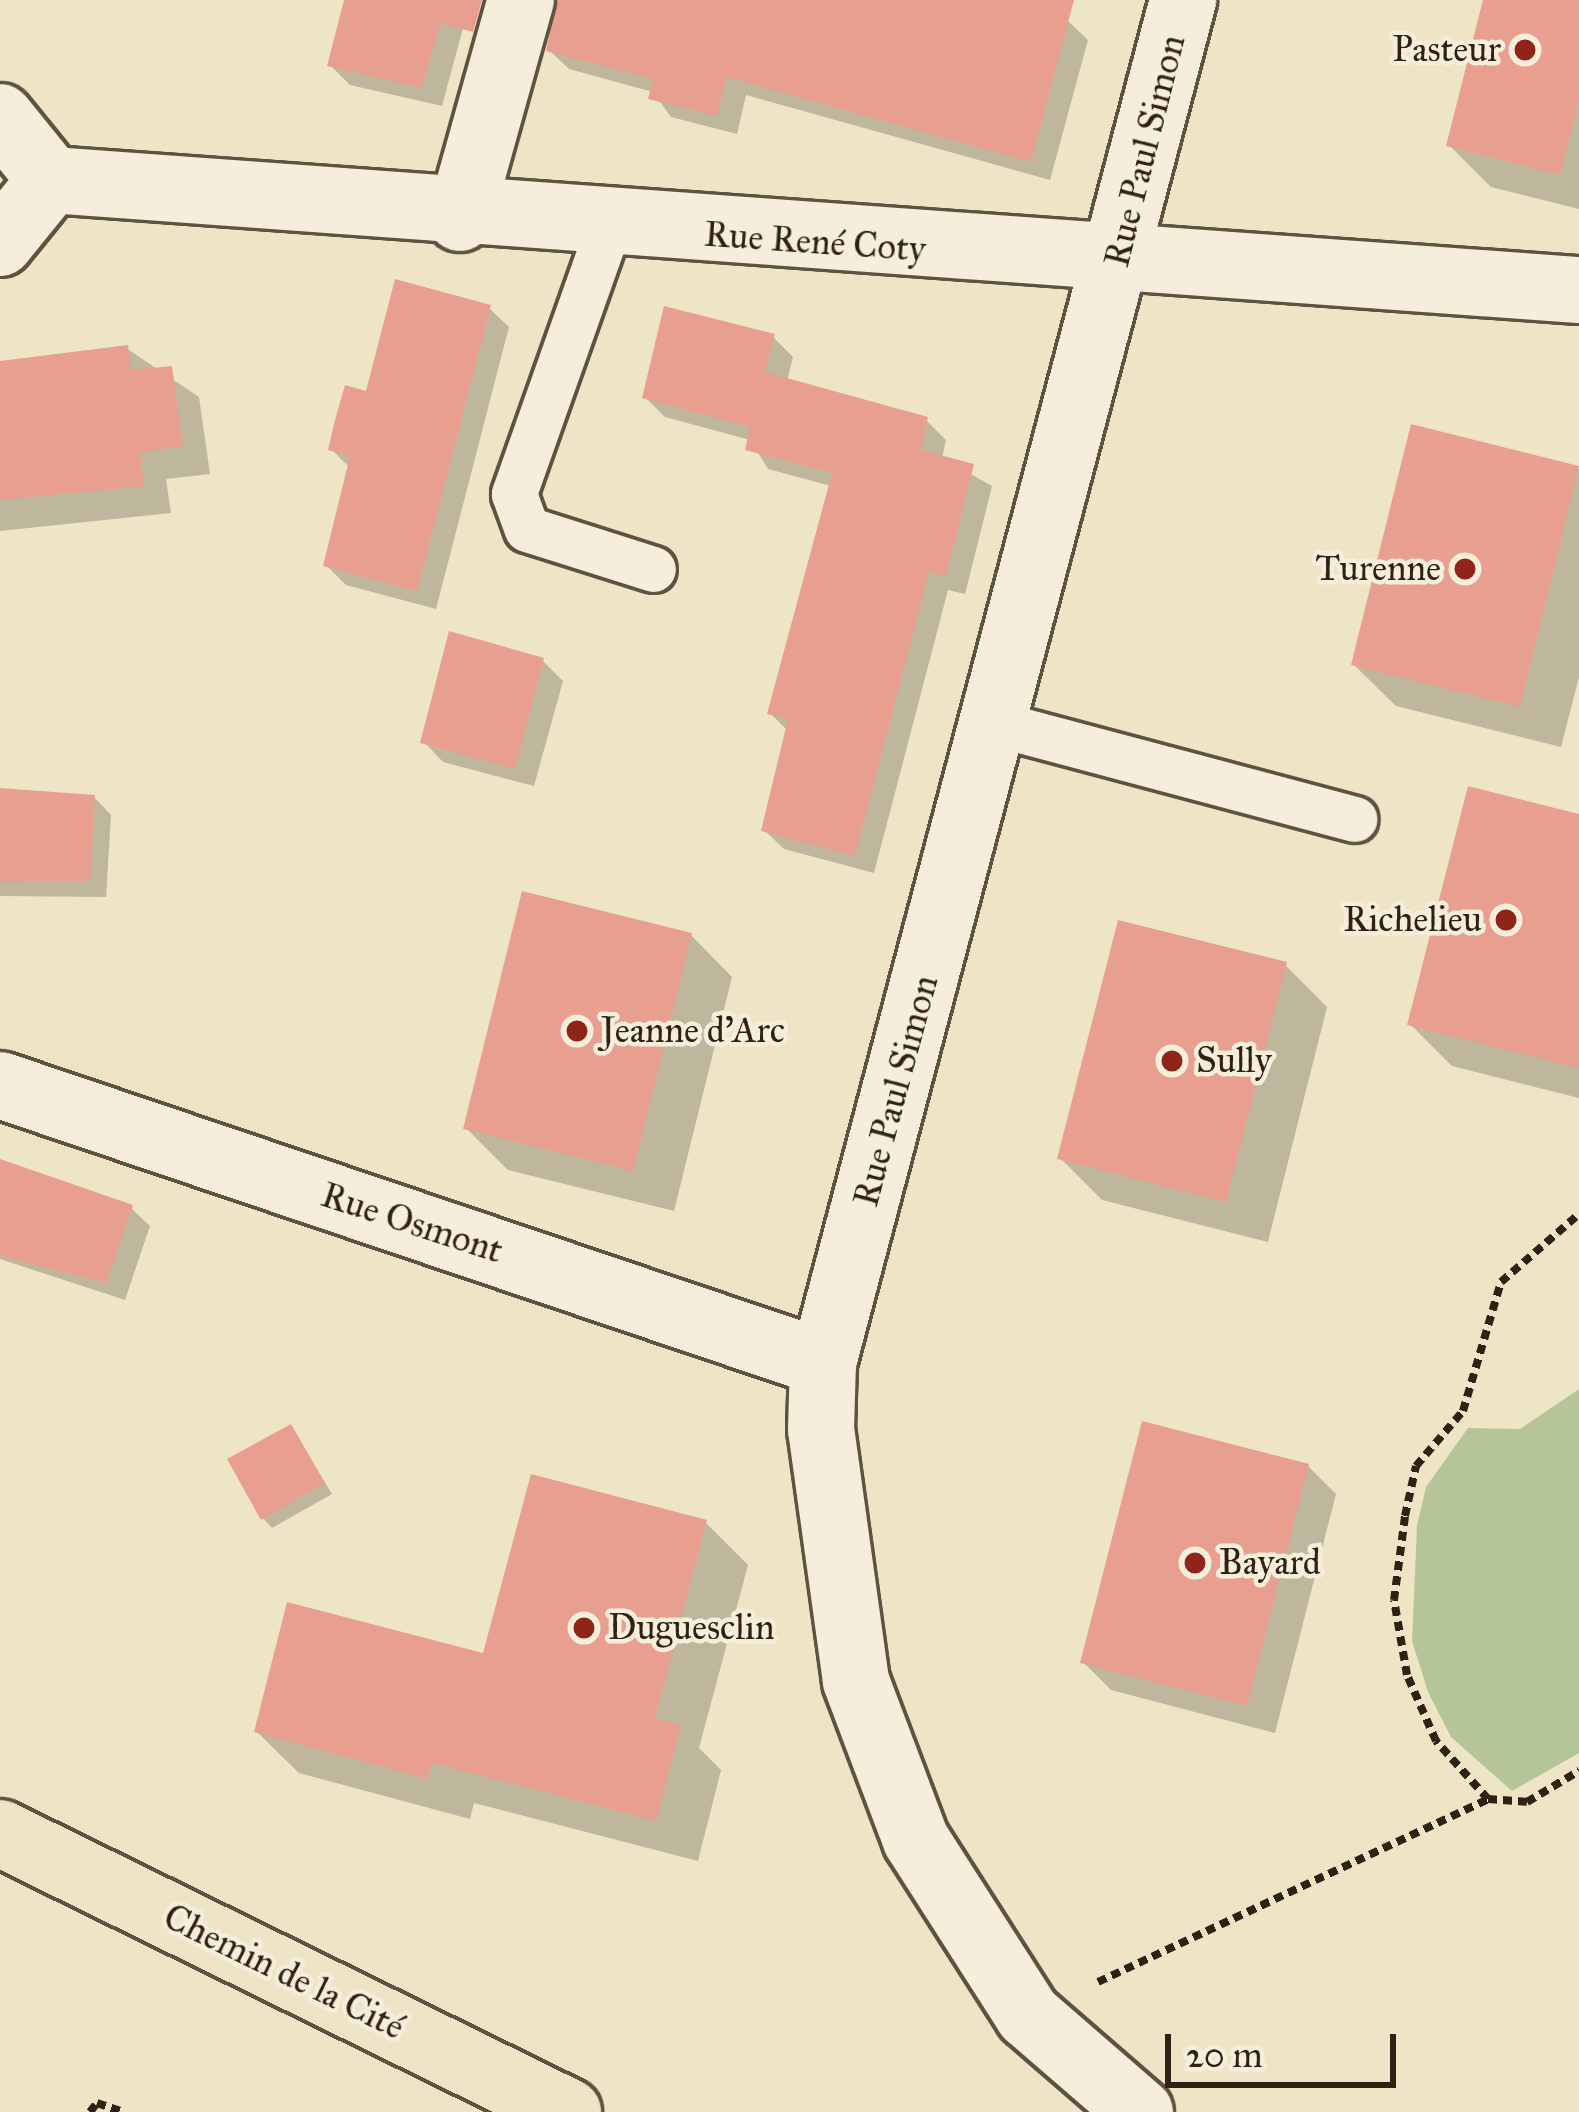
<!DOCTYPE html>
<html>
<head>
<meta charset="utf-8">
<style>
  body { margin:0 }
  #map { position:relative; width:1579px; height:2112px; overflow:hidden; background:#eee5c6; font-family:"IM FELL Great Primer",serif }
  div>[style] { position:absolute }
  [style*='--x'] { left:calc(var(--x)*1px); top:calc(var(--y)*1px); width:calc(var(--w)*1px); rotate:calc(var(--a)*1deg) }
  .green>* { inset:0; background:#b5c598 }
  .shadow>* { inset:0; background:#0003 }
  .building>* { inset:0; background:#e89f8f }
  .path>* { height:8px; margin-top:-4px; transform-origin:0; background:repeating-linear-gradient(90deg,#312014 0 9px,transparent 0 15px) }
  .roads { filter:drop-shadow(3px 0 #605140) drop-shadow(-3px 0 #605140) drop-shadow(0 3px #605140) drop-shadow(0 -3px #605140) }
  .service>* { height:45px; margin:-22.5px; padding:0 22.5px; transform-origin:22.5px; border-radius:22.5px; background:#f4eeda }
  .minor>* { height:66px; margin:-33px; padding:0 33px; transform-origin:33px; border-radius:33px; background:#f4eeda }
  .primary>* { height:66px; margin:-33px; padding:0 33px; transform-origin:33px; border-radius:33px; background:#eee5c6 }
  .dots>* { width:33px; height:33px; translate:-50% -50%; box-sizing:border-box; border:6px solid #f4eeda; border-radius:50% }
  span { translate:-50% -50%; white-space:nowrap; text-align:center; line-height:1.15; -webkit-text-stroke:9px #f4eeda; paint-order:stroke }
  .poi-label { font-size:36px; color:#312014 }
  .right { translate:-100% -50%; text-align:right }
  .left { translate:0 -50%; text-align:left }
  .street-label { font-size:36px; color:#312014 }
  .scale { position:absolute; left:1165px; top:2034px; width:231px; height:54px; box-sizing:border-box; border:6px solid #312014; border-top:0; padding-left:15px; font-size:36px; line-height:42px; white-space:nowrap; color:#312014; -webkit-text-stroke:9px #f4eeda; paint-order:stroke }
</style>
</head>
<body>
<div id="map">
  <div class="green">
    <div style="clip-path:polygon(1579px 1389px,1579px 1753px,1512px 1791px,1451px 1737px,1428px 1692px,1412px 1641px,1417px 1526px,1426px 1487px,1468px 1428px,1520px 1429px)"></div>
  </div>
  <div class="shadow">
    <div style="clip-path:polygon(347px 0,470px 2px,442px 106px,350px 85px,330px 65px)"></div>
    <div style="clip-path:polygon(559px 0,987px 0,1068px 21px,1088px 40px,1050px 180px,746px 95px,737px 134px,671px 117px,653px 92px,569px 69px,549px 50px)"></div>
    <div style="clip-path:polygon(1486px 0,1579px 0,1579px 209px,1491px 187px,1449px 145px)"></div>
    <div style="clip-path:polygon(489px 308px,509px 327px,436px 609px,346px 585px,326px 565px,350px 468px,331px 449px)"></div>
    <div style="clip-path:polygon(773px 337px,793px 357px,787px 381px,926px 420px,946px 440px,942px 458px,992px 486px,965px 594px,948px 590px,874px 873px,784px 849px,764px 830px,788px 731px,770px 713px,831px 486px,768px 469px,750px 440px,665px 417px,645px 397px)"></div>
    <div style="clip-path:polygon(126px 348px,199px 397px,210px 474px,166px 479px,171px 513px,0 531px,0 364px)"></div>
    <div style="clip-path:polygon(1413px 428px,1579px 469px,1579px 677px,1561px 747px,1396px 706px,1354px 665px)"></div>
    <div style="clip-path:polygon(543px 661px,563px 681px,534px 786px,443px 762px,424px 742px)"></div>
    <div style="clip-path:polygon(0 790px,94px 797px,111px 815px,106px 897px,0 896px)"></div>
    <div style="clip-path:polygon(1579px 817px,1579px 1098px,1452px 1066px,1410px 1024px)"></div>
    <div style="clip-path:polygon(691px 935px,732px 977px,674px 1211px,508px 1170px,466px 1128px)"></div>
    <div style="clip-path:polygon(1285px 965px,1327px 1007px,1268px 1242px,1102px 1200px,1060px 1158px)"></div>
    <div style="clip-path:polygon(0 1179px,131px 1208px,150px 1226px,125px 1300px,0 1259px)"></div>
    <div style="clip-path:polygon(291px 1427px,332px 1494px,272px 1528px,263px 1518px)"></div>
    <div style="clip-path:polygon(1308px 1466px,1336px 1494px,1275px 1733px,1111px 1690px,1083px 1662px)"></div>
    <div style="clip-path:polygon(706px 1523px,748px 1565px,699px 1748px,721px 1770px,698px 1861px,474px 1803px,470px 1819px,299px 1773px,257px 1732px,485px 1657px)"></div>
  </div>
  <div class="building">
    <div style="clip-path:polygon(344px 0,482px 0,473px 32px,440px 23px,422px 88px,327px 66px)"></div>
    <div style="clip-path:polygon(557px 0,1074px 0,1031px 162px,726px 77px,717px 116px,648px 99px,653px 79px,546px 51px)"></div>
    <div style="clip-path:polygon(1483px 0,1579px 0,1579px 100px,1560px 175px,1446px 146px)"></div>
    <div style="clip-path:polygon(395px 279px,491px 305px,417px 591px,323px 566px,350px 456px,328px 450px,335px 420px,345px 385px,366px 391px)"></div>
    <div style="clip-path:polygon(664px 306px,775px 334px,765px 372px,928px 417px,921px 450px,974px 464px,946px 576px,929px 572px,855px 856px,761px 831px,788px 719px,767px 714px,832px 473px,745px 450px,750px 427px,642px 398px)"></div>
    <div style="clip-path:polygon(128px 345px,131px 370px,172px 366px,183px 447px,140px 452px,144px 486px,0 500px,0 361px)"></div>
    <div style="clip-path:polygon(1411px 424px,1579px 466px,1520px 707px,1351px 665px)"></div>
    <div style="clip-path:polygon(449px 631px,544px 658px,515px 769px,420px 743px)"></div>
    <div style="clip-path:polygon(1468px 786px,1579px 814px,1579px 1068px,1407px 1025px)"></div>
    <div style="clip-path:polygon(0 788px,95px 795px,90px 881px,0 882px)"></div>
    <div style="clip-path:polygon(522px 891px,692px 933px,633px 1171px,463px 1129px)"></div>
    <div style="clip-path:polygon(1118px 920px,1287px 962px,1226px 1202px,1057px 1159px)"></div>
    <div style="clip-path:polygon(0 1159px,133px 1205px,106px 1283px,0 1256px)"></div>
    <div style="clip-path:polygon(1142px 1421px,1309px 1464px,1247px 1706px,1080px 1663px)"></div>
    <div style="clip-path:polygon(291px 1424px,325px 1483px,261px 1520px,227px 1459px)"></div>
    <div style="clip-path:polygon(531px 1474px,707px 1520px,655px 1718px,681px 1725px,656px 1821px,433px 1763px,428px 1779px,254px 1732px,287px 1602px,483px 1653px)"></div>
  </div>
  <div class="path">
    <div style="--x:1488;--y:1799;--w:39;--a:4"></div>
    <div style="--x:1527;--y:1802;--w:61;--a:-30.8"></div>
    <div style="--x:1098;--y:1982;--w:431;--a:-25.1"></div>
    <div style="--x:1488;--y:1799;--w:78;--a:-131.9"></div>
    <div style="--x:1436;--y:1741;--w:72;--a:-113.7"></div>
    <div style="--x:1407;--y:1675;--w:76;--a:-99.8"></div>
    <div style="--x:1394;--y:1600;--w:85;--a:-82.5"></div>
    <div style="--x:1405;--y:1516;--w:51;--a:-77.6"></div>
    <div style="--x:1416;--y:1466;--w:72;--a:-49.5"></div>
    <div style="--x:1463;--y:1411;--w:134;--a:-73.6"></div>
    <div style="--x:1501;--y:1282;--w:103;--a:-41.1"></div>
    <div style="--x:90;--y:2112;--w:11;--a:-52"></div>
    <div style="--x:97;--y:2103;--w:28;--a:19"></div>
  </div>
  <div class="roads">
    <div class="service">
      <div style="--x:608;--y:228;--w:282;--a:109.5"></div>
      <div style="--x:514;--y:494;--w:37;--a:70"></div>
      <div style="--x:527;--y:529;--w:132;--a:17.6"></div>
      <div style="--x:994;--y:723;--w:373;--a:14.9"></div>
    </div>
    <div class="minor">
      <div style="--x:0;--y:117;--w:81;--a:51"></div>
      <div style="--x:51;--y:180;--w:1532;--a:4.12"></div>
      <div style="--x:460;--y:218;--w:226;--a:-74.4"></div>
      <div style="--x:0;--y:243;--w:81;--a:-51"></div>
      <div style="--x:0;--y:1085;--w:869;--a:18.66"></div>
      <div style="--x:1140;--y:2112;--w:148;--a:-139.1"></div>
      <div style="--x:1028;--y:2015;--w:208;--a:-122.6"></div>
      <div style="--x:916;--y:1840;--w:170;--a:-110.7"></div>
      <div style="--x:856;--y:1681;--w:253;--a:-97.9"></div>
      <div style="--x:821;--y:1430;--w:67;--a:-88.3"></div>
      <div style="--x:823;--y:1363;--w:1410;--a:-75.2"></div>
    </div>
    <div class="primary">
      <div style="--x:0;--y:1833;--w:633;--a:26.16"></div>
    </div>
  </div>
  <div class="dots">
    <div style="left:1525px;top:50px;background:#8f2418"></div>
    <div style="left:1465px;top:569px;background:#8f2418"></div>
    <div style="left:1506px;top:920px;background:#8f2418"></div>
    <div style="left:577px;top:1031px;background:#8f2418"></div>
    <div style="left:1172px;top:1061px;background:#8f2418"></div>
    <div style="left:1195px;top:1563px;background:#8f2418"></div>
    <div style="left:584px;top:1628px;background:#8f2418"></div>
  </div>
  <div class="poi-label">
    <span class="right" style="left:1501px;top:50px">Pasteur</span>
    <span class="right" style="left:1441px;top:569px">Turenne</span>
    <span class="right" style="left:1482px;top:920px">Richelieu</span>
    <span class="left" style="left:601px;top:1031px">Jeanne d'Arc</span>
    <span class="left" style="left:1196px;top:1061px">Sully</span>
    <span class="left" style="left:1219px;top:1563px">Bayard</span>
    <span class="left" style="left:608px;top:1628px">Duguesclin</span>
  </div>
  <div class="street-label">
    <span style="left:1145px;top:151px;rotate:-76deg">Rue Paul Simon</span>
    <span style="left:815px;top:242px;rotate:4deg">Rue René Coty</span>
    <span style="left:896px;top:1091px;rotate:-75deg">Rue Paul Simon</span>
    <span style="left:412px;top:1223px;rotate:18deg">Rue Osmont</span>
    <span style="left:284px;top:1972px;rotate:26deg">Chemin de la Cité</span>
  </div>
  <div class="scale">20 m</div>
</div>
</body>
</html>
